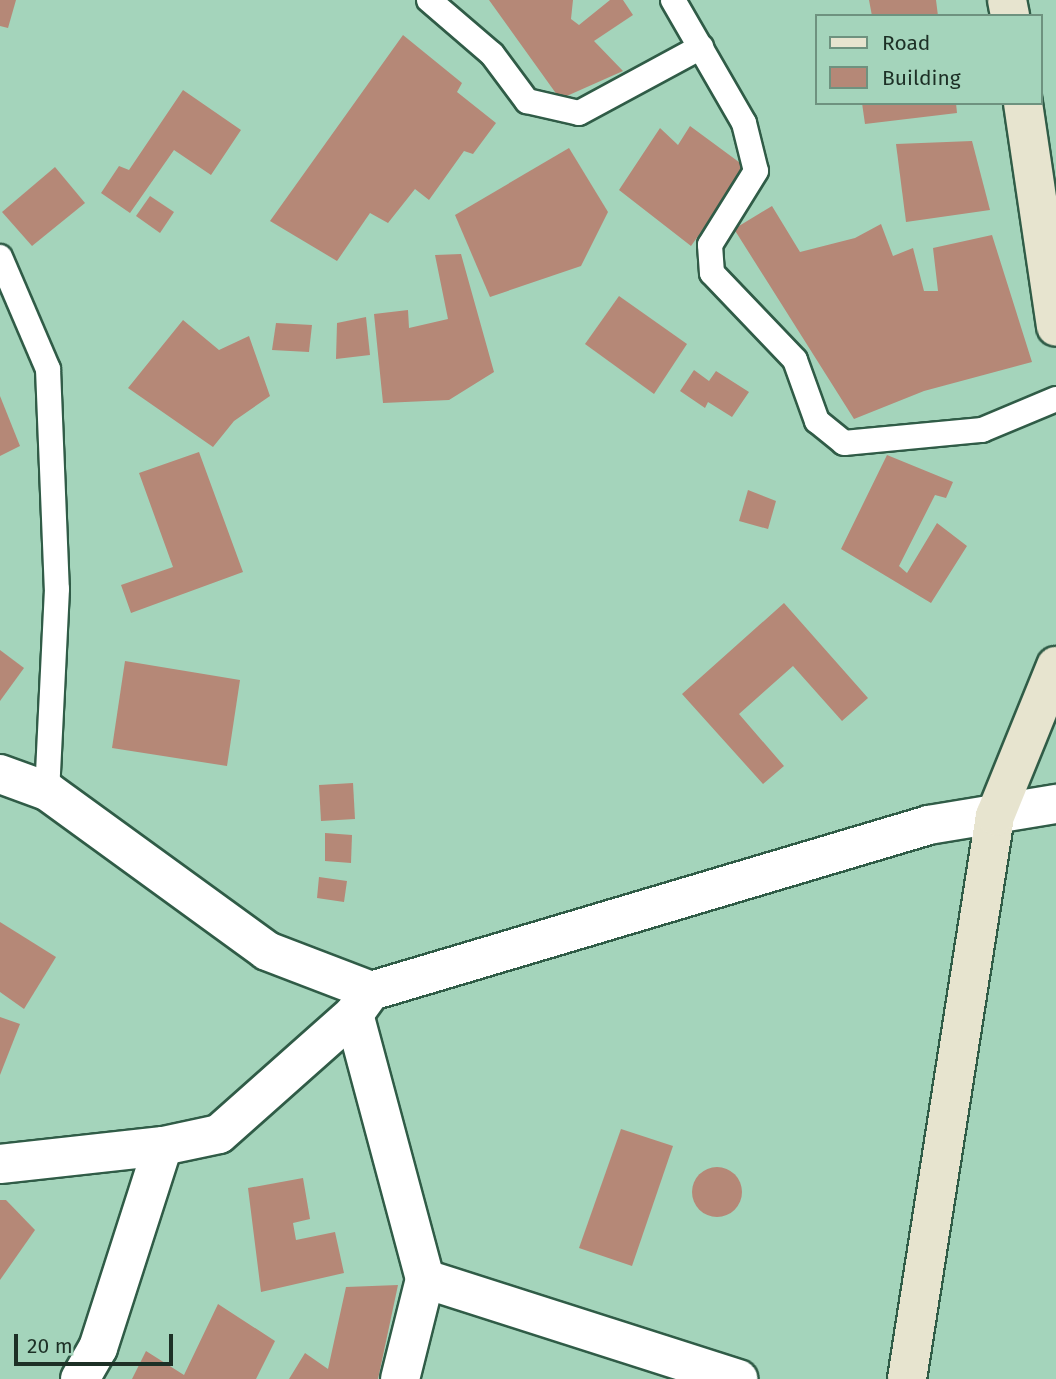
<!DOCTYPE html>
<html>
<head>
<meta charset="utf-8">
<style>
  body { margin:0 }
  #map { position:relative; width:1056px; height:1379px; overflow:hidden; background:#a4d4bb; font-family:"Fira Sans",sans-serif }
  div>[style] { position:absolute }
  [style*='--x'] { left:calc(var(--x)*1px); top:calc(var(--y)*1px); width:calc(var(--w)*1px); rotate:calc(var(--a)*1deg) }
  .building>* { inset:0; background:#b58877 }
  .round { border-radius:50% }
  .roads { filter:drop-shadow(2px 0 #305c47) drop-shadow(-2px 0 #305c47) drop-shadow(0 2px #305c47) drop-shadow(0 -2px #305c47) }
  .lane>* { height:24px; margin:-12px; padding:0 12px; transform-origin:12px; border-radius:12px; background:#fff }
  .street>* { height:38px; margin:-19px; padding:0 19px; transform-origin:19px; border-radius:19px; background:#fff }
  .secondary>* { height:38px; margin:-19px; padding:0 19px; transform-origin:19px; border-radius:19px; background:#e7e4cf }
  span { translate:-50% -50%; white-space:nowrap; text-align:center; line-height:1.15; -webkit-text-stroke:7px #a4d4bb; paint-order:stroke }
  .legend { position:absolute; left:815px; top:14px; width:228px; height:91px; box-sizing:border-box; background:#a4d4bb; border:2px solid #6e927f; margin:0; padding:9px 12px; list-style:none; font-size:21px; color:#1d3026 }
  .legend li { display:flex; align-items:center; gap:14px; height:35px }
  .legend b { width:35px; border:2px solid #6e927f }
  .scale { position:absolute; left:14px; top:1334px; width:159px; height:32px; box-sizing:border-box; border:4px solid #1d3026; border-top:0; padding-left:9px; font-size:21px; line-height:24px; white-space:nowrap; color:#1d3026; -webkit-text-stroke:5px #a4d4bb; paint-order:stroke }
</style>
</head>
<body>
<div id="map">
  <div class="building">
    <div style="clip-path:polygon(0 0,16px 0,8px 28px,0 26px)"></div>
    <div style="clip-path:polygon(489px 0,573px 0,571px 19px,579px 25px,610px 0,623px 0,633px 15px,594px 41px,623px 71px,560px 99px)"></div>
    <div style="clip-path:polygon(869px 0,936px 0,938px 16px,872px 16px)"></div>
    <div style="clip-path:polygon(403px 35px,462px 83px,457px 92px,496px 123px,473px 154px,464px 151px,429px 200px,415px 189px,388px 223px,370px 213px,337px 261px,270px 221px)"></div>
    <div style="clip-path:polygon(183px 90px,241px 130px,211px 175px,174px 150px,130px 213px,101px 193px,119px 166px,129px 170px)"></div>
    <div style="clip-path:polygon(862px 103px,956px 103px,957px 113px,865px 124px)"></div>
    <div style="clip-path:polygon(690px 126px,747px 168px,691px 246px,619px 190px,660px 128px,678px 145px)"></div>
    <div style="clip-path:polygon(972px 141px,990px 210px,906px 222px,896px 144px)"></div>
    <div style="clip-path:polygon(569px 148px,608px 212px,581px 266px,490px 297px,455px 215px)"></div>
    <div style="clip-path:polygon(55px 167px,85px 203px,32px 246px,2px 212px)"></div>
    <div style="clip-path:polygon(150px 196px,174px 212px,160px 233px,136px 216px)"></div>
    <div style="clip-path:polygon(772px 206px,800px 252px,855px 238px,881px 224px,893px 256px,913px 248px,924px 291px,938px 291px,933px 248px,992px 235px,1032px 362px,924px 391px,854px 419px,734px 229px)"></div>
    <div style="clip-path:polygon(461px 254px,494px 372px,449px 400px,383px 403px,374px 314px,408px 310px,409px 328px,448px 319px,435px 255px)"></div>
    <div style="clip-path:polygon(619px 296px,687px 344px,654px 394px,585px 344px)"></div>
    <div style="clip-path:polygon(366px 317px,370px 355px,336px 359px,337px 323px)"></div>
    <div style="clip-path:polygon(183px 320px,219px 350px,249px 336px,270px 396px,234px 421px,213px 447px,128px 388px)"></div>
    <div style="clip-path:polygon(276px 323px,312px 325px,309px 352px,272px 350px)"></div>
    <div style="clip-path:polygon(694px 370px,709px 381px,716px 371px,749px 392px,732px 417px,708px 402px,705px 408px,680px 391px)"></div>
    <div style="clip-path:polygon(0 396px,20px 446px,0 456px)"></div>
    <div style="clip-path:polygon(199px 452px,243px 572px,131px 613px,121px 585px,173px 567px,139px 473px)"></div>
    <div style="clip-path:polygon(887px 455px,953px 482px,946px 498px,935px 495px,899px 566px,907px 573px,937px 523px,967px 546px,931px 603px,841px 549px)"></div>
    <div style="clip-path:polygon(748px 490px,776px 501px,768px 529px,739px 521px)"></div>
    <div style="clip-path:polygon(784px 603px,868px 698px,842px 721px,793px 666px,739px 714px,784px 766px,763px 784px,682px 694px)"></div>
    <div style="clip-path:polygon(0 650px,24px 668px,0 701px)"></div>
    <div style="clip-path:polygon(125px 661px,240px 680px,227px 766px,112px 748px)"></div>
    <div style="clip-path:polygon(353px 783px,355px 819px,321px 821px,319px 785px)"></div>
    <div style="clip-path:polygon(325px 833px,352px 835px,351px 863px,325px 861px)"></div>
    <div style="clip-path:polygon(319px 877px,347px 881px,344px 902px,317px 898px)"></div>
    <div style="clip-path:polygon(0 922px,56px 957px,24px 1009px,0 992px)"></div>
    <div style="clip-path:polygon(0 1017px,20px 1024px,0 1075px)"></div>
    <div style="clip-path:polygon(621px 1129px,673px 1146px,632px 1266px,579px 1248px)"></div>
    <div class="round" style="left:692px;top:1167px;width:50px;height:50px"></div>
    <div style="clip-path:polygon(303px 1178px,310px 1219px,293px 1223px,296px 1240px,335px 1232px,344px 1273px,261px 1292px,248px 1188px)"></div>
    <div style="clip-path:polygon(0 1200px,6px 1200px,35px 1230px,0 1280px)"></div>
    <div style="clip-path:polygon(398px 1285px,378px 1379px,289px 1379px,305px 1353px,328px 1369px,346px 1287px)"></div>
    <div style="clip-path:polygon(218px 1304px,275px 1341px,256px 1379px,132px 1379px,146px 1351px,184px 1375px)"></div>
  </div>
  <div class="roads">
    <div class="lane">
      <div style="--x:429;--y:0;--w:83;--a:40.6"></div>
      <div style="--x:492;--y:54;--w:59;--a:53.3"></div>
      <div style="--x:527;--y:101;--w:53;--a:13"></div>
      <div style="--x:579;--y:113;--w:139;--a:-28.4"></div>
      <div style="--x:673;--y:0;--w:142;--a:60"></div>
      <div style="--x:744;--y:123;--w:49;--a:76"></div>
      <div style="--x:756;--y:171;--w:87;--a:121.9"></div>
      <div style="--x:710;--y:245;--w:28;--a:86"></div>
      <div style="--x:712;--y:273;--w:120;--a:46.3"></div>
      <div style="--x:795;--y:360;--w:65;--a:70.2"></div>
      <div style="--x:817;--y:421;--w:35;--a:39"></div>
      <div style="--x:844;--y:443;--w:139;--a:-5.4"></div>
      <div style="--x:982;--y:430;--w:80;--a:-22.7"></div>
      <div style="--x:0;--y:257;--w:122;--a:66.8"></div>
      <div style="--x:48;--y:369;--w:220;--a:87.7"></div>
      <div style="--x:57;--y:589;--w:202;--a:92.8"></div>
    </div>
    <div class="street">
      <div style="--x:0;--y:774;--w:50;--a:19.9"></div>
      <div style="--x:47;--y:791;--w:272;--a:36"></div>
      <div style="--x:267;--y:951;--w:111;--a:21"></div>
      <div style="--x:354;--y:1014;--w:274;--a:75"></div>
      <div style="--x:425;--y:1279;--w:103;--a:104"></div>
      <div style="--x:0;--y:1164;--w:164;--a:-6.3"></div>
      <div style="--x:163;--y:1146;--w:57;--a:-12.1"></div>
      <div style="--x:219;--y:1134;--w:181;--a:-41.6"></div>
      <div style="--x:354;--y:1014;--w:29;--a:-54"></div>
      <div style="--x:371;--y:991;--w:582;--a:-16.57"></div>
      <div style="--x:929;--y:825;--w:129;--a:-9.4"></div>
      <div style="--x:425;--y:1279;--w:329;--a:17.7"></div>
      <div style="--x:80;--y:1379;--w:36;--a:-60"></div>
      <div style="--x:98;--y:1348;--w:212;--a:-72.2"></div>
    </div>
    <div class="secondary">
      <div style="--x:1007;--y:0;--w:16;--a:79"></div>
      <div style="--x:1023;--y:103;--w:226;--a:81.6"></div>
      <div style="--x:907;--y:1379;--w:570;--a:-81.12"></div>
      <div style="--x:995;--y:816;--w:162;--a:-67.9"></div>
    </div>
  </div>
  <ul class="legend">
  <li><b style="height:9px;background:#e7e4cf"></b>Road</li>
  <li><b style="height:19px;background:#b58877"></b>Building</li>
  </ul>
  <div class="scale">20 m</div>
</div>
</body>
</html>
